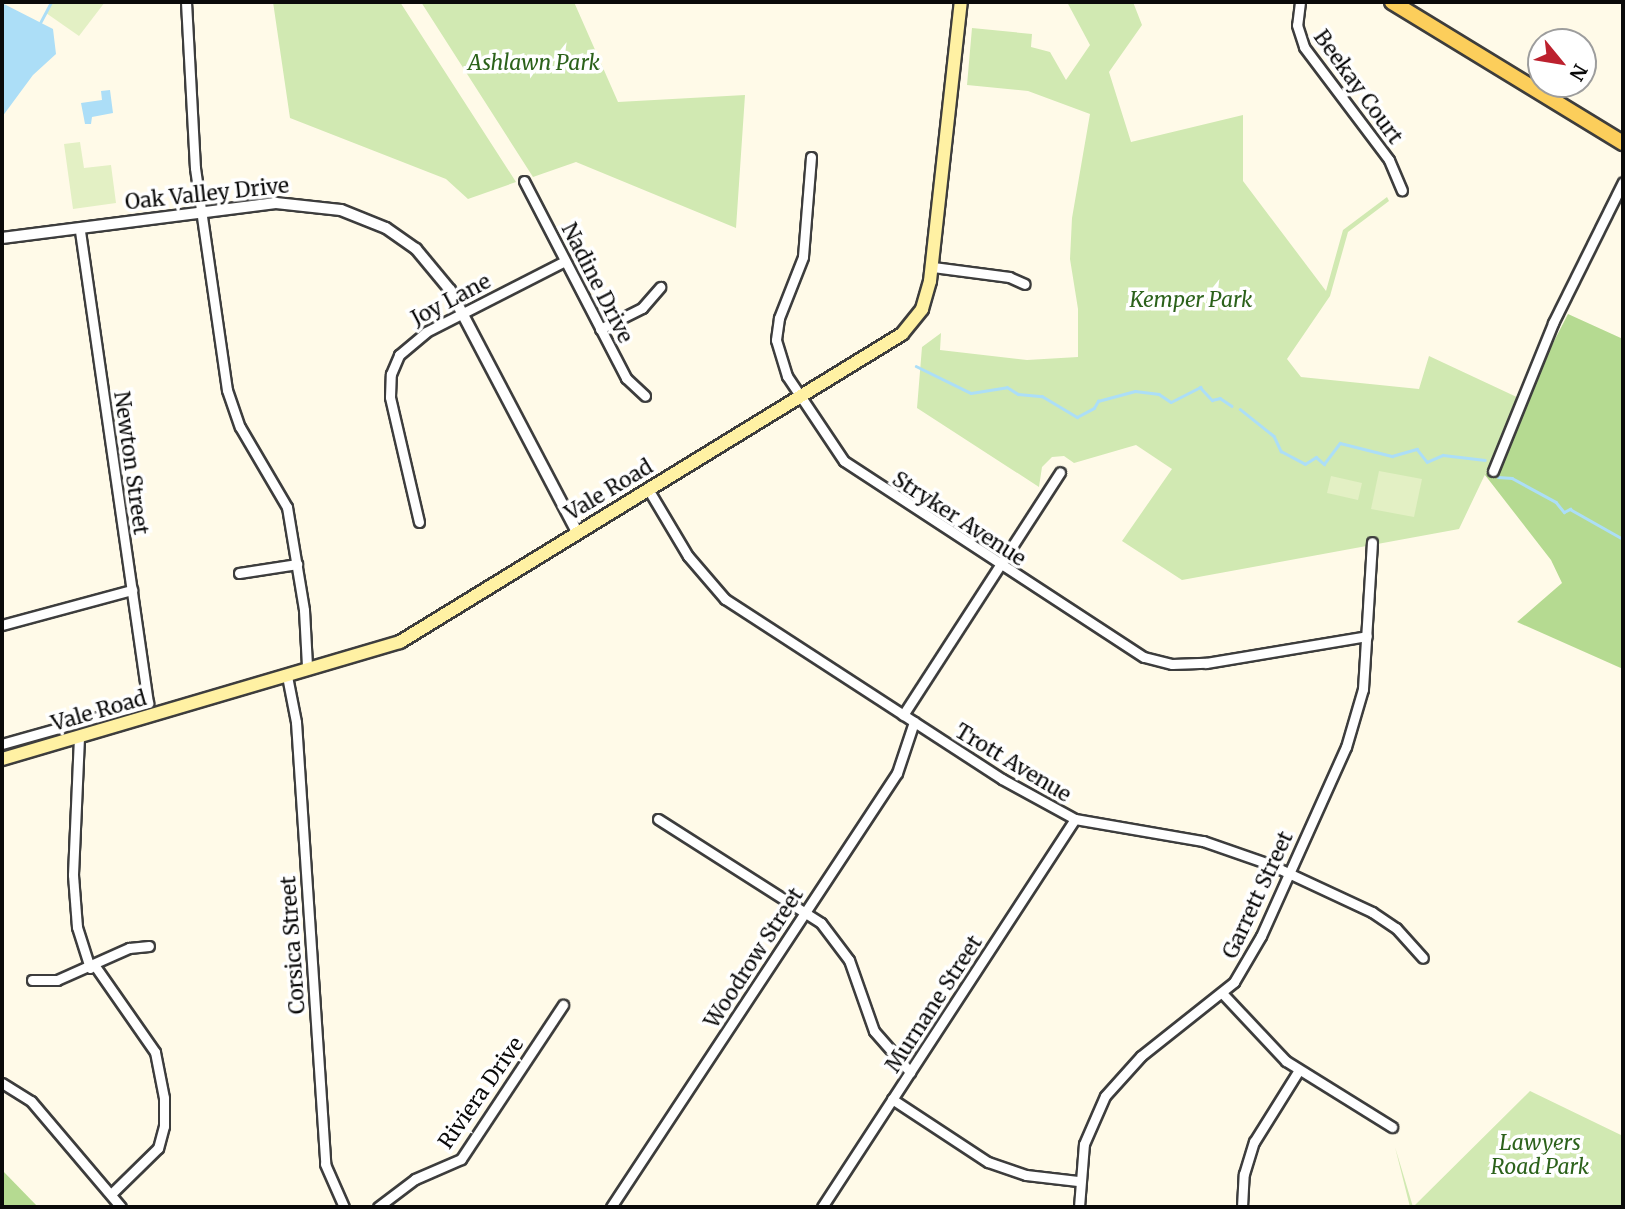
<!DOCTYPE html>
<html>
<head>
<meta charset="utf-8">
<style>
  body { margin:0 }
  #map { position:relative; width:1625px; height:1209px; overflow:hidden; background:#fffae8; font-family:Merriweather,serif }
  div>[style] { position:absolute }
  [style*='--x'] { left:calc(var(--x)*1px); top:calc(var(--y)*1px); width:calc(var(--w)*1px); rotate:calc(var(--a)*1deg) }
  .green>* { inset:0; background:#d1e9b2 }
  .forest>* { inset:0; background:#b5da91 }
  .pitch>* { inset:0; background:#e3f0c4 }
  .water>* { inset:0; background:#acdef7 }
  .stream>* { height:2.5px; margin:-1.25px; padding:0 1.25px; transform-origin:1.25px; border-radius:1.25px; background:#acdef7 }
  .roads { filter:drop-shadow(2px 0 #3d3d3d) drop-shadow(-2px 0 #3d3d3d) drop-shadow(0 2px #3d3d3d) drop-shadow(0 -2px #3d3d3d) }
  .minor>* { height:9px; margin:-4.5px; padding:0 4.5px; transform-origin:4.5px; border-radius:4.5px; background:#fff }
  .tertiary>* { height:10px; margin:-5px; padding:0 5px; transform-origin:5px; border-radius:5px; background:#fff }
  .secondary>* { height:12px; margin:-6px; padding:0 6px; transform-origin:6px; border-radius:6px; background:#fff1a3 }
  .primary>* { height:14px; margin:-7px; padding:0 7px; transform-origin:7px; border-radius:7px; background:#fcce5b }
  span { translate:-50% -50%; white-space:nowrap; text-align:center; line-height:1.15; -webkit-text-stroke:7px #fff; paint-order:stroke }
  .park-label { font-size:21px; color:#2c621b; font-style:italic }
  .street-label { font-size:21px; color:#0a0a0a }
  .frame { position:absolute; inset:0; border:4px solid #0a0a0a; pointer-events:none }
  .north { position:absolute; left:1527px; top:28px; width:70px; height:70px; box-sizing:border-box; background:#fff; border:2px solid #9d9d9d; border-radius:50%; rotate:120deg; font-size:19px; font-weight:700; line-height:28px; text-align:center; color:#0a0a0a }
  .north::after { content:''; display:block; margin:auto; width:24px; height:32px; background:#bc212e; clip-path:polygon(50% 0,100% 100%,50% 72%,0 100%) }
</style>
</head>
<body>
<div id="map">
  <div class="green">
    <div style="clip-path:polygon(273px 2px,400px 2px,516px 182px,468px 199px,446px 179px,290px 118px)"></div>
    <div style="clip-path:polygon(421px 2px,574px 2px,618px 102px,745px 95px,736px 228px,576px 162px,533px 177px)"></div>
    <div style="clip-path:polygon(1067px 2px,1133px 2px,1142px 25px,1109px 72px,1131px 142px,1243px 115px,1243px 181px,1326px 291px,1343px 230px,1387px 197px,1389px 201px,1348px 232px,1330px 296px,1287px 359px,1301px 377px,1419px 389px,1429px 356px,1521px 399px,1459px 529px,1182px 580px,1122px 541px,1172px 469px,1136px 445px,1074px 463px,1064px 456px,1052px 457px,1042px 467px,1039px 487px,917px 408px,922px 347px,941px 333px,940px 350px,1027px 360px,1078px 357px,1078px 309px,1070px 259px,1072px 218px,1090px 114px,1028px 91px,967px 85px,972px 28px,1032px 34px,1031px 47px,1050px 52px,1066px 80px,1090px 45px)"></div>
    <div style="clip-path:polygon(1530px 1091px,1623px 1136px,1623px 1207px,1410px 1207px,1395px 1147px,1413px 1207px)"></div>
  </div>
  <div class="forest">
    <div style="clip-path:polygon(1568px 314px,1623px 339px,1623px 669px,1517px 622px,1562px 583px,1551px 560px,1485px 475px)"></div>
    <div style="clip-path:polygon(2px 1170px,38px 1207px,2px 1207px)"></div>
  </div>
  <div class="pitch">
    <div style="clip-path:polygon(52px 2px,105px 2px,79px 36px,46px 13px)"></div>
    <div style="clip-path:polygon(80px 142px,84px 168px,111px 165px,116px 203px,73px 209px,64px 144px)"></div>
    <div style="clip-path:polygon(1379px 471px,1422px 479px,1414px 517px,1371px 509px)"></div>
    <div style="clip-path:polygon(1331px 476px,1362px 483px,1358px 500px,1327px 493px)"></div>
  </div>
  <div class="water">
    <div style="clip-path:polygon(2px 3px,53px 29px,56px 54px,33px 75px,2px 117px)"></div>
    <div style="clip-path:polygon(110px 90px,113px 113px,92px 117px,91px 124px,85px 124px,81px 103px,102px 100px,101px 91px)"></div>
  </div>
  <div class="stream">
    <div style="--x:40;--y:23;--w:24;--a:-62"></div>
    <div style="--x:916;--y:366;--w:61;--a:26.1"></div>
    <div style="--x:971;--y:393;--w:36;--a:-9"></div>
    <div style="--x:1007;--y:387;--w:13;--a:32"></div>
    <div style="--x:1018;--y:394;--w:24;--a:5"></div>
    <div style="--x:1042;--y:396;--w:41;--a:31"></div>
    <div style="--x:1077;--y:417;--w:19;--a:-28"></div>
    <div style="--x:1094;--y:408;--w:8;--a:-60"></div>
    <div style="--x:1098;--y:401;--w:38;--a:-15"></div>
    <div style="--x:1135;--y:391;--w:24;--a:7"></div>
    <div style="--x:1159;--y:394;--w:14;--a:34"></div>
    <div style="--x:1171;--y:402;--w:33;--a:-27"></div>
    <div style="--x:1200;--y:387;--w:18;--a:47"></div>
    <div style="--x:1212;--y:400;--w:8;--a:-14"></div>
    <div style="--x:1220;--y:398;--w:14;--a:34"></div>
    <div style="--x:1240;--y:409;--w:43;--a:38.5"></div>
    <div style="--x:1274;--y:436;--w:17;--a:65"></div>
    <div style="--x:1281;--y:451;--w:27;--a:28"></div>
    <div style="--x:1305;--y:464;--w:13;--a:-32"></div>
    <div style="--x:1316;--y:457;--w:11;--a:41"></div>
    <div style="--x:1324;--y:464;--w:26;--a:-53"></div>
    <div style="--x:1340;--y:443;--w:54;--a:14"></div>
    <div style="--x:1392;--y:456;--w:26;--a:-16"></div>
    <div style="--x:1417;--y:449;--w:16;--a:52"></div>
    <div style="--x:1427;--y:462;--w:17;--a:-24"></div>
    <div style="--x:1443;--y:455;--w:42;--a:6.8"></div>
    <div style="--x:1498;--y:477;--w:14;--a:4"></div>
    <div style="--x:1512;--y:478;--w:50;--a:28.6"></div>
    <div style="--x:1556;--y:502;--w:13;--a:51"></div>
    <div style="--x:1564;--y:512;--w:7;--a:-27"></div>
    <div style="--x:1570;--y:509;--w:61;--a:29.5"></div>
  </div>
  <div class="roads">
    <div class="minor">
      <div style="--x:186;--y:2;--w:166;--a:86.9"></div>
      <div style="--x:195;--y:168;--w:224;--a:81.8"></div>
      <div style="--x:227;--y:390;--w:39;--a:71"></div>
      <div style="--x:240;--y:427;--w:93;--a:59.6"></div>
      <div style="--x:287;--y:507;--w:104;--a:80.6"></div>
      <div style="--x:304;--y:610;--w:56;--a:86.9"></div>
      <div style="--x:1300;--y:2;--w:23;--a:97"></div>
      <div style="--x:1297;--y:25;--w:23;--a:72"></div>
      <div style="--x:1304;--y:47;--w:141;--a:53"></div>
      <div style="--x:1389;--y:160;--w:33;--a:67"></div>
      <div style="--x:811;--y:157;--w:100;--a:94.6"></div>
      <div style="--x:803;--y:257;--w:66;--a:111.5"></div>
      <div style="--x:779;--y:318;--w:22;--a:98"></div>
      <div style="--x:776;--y:340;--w:38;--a:73"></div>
      <div style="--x:787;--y:376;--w:102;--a:56.2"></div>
      <div style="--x:844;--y:461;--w:358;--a:33.2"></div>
      <div style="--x:1144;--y:657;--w:29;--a:14"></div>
      <div style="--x:1172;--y:664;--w:34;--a:-2"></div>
      <div style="--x:1206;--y:663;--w:163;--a:-9.5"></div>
      <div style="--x:524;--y:181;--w:222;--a:62.6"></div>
      <div style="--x:626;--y:378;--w:26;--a:43"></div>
      <div style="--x:933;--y:267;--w:77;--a:7.5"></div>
      <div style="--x:1009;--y:277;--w:17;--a:24"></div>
      <div style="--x:600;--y:329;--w:47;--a:-26.6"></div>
      <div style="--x:642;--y:308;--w:28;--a:-49"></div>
      <div style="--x:1493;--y:471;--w:160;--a:-67.9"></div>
      <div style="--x:1553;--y:323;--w:157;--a:-63.6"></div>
      <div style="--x:648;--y:489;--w:78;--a:59.2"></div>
      <div style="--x:688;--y:556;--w:57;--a:49.3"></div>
      <div style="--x:725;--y:599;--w:330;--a:33"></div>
      <div style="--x:1002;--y:779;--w:83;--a:28.7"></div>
      <div style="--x:1075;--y:819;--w:130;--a:9.8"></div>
      <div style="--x:1203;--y:841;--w:70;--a:19.2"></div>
      <div style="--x:1269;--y:864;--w:114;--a:25"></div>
      <div style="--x:1372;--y:912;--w:29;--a:34"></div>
      <div style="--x:1396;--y:928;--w:40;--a:48"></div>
      <div style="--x:419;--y:522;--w:128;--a:-103.1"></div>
      <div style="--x:390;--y:397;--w:23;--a:-88"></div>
      <div style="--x:391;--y:374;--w:21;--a:-67"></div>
      <div style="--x:399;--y:355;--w:35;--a:-40"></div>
      <div style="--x:426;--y:332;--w:156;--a:-27.1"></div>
      <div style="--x:239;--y:573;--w:59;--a:-8.8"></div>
      <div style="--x:2;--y:625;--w:135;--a:-15.1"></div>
      <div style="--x:287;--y:676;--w:47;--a:78.9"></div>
      <div style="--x:296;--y:722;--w:443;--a:86.2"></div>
      <div style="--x:325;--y:1164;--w:47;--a:66.2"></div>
      <div style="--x:903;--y:715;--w:289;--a:-57.1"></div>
      <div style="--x:79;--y:737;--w:138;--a:92.5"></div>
      <div style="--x:73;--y:875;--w:52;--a:85.6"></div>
      <div style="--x:77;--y:927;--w:43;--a:72.4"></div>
      <div style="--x:2;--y:744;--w:152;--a:-15.7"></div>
      <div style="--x:148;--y:703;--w:479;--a:-98.2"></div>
      <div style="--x:658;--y:819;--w:193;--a:32.5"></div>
      <div style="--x:821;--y:923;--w:46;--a:52.9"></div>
      <div style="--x:849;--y:960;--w:75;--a:70.6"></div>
      <div style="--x:874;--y:1031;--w:55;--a:48.7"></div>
      <div style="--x:95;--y:966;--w:105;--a:55.1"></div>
      <div style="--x:155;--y:1052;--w:47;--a:78.9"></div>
      <div style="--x:164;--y:1098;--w:28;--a:90"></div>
      <div style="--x:164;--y:1126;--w:23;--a:105"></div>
      <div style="--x:158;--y:1148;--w:66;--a:135.6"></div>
      <div style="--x:32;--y:980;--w:25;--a:0"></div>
      <div style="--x:57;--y:980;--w:79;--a:-24"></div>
      <div style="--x:129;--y:948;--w:20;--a:-6"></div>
      <div style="--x:1223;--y:994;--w:92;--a:46.8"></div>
      <div style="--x:1286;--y:1061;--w:125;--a:31.9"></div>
      <div style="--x:2;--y:1083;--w:34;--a:32"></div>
      <div style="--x:31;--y:1101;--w:139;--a:49.7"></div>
      <div style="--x:892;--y:1099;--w:115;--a:33.3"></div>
      <div style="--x:988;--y:1162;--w:40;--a:18.9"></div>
      <div style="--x:1026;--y:1175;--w:52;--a:6.6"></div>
      <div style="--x:378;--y:1207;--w:46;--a:-37.1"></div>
      <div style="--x:415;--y:1179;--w:50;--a:-23.5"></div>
      <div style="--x:461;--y:1159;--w:185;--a:-56.5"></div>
      <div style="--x:611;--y:1207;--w:520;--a:-56.62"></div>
      <div style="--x:897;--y:773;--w:54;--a:-71.6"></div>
      <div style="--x:822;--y:1207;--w:463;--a:-56.9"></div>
      <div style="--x:1079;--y:1207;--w:63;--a:-85.5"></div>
      <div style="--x:1084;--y:1144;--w:52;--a:-66.4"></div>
      <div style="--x:1105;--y:1096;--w:54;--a:-48"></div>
      <div style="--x:1141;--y:1056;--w:119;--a:-38.5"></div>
      <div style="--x:1234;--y:982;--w:53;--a:-59.6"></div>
      <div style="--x:1261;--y:936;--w:207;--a:-65.8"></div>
      <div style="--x:1346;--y:747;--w:60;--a:-73.7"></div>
      <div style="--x:1363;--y:689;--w:147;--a:-86.5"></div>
      <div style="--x:1242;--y:1207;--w:33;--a:-87"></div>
      <div style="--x:1244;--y:1174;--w:34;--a:-73"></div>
      <div style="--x:1254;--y:1142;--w:85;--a:-58"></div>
    </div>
    <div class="tertiary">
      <div style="--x:2;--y:238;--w:276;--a:-7.3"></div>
      <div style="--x:276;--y:203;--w:65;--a:6.1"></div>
      <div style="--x:341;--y:210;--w:48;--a:21.8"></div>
      <div style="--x:386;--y:228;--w:37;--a:35"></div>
      <div style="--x:416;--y:249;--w:53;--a:50.3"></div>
      <div style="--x:450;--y:290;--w:273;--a:62.3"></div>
    </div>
    <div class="secondary">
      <div style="--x:2;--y:759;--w:415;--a:-16.4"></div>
      <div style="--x:400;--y:642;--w:589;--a:-31.53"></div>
      <div style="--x:902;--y:334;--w:32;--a:-51"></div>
      <div style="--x:922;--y:309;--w:29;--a:-74"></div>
      <div style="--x:930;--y:281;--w:281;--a:-83.7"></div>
    </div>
    <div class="primary">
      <div style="--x:1392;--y:2;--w:271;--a:31.4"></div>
    </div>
  </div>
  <div class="park-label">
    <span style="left:534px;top:63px">Ashlawn Park</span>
    <span style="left:1191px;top:300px">Kemper Park</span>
    <span style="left:1540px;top:1155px">Lawyers<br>Road Park</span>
  </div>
  <div class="street-label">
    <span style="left:1358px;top:87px;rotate:54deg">Beekay Court</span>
    <span style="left:207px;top:194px;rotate:-6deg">Oak Valley Drive</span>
    <span style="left:597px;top:283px;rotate:63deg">Nadine Drive</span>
    <span style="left:451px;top:300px;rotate:-28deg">Joy Lane</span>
    <span style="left:131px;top:463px;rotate:82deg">Newton Street</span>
    <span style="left:609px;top:490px;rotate:-31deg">Vale Road</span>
    <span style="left:959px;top:519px;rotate:33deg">Stryker Avenue</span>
    <span style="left:99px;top:711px;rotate:-16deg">Vale Road</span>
    <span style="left:1013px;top:763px;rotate:31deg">Trott Avenue</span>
    <span style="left:1258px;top:895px;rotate:-65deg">Garrett Street</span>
    <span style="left:293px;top:945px;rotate:-94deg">Corsica Street</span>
    <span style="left:754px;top:958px;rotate:-57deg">Woodrow Street</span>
    <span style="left:934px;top:1004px;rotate:-57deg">Murnane Street</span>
    <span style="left:481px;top:1093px;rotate:-55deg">Riviera Drive</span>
  </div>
  <div class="frame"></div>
  <div class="north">N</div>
</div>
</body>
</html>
